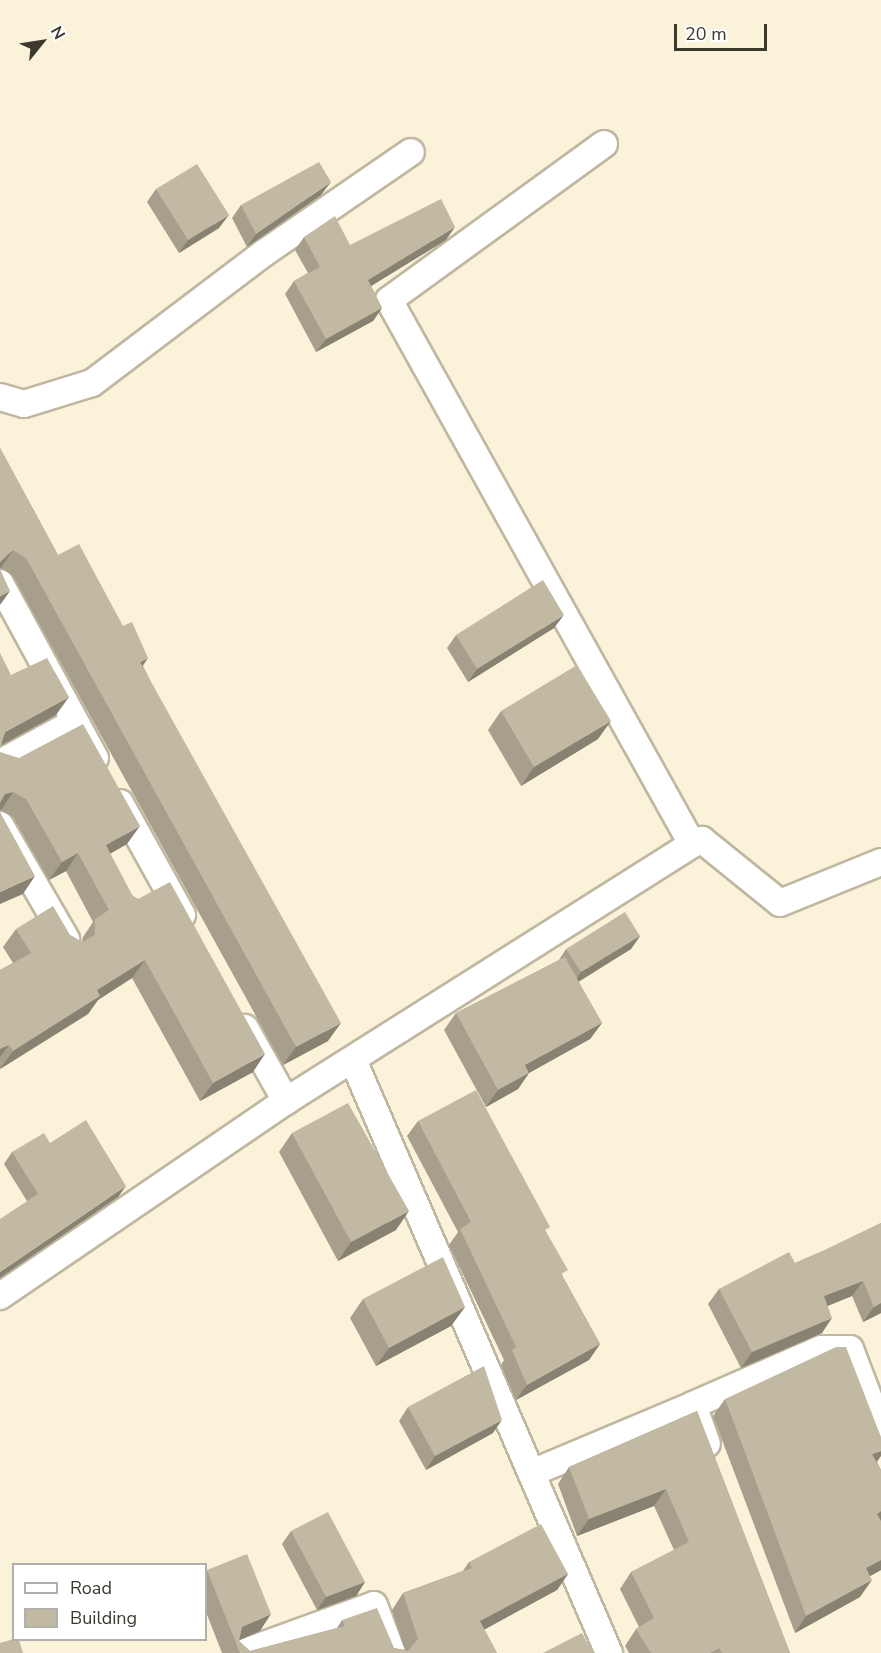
<!DOCTYPE html>
<html>
<head>
<meta charset="utf-8">
<style>
  body { margin:0 }
  #map { position:relative; width:881px; height:1653px; overflow:hidden; background:#fbf2da; font-family:"Nunito Sans",sans-serif }
  div>[style] { position:absolute }
  [style*='--x'] { left:calc(var(--x)*1px); top:calc(var(--y)*1px); width:calc(var(--w)*1px); rotate:calc(var(--a)*1deg) }
  .roads { filter:drop-shadow(2px 0 #c0b7a1) drop-shadow(-2px 0 #c0b7a1) drop-shadow(0 2px #c0b7a1) drop-shadow(0 -2px #c0b7a1) }
  .minor>* { height:26px; margin:-13px; padding:0 13px; transform-origin:13px; border-radius:13px; background:#fff }
  .wall>* { inset:0; background:#a79f8c }
  .shaded-wall>* { inset:0; background:#888272 }
  .building>* { inset:0; background:#c2b9a3 }
  span { translate:-50% -50%; white-space:nowrap; text-align:center; line-height:1.15; -webkit-text-stroke:5px #fff; paint-order:stroke }
  .legend { position:absolute; left:12px; top:1563px; width:195px; height:78px; box-sizing:border-box; background:#fff; border:2px solid #b1b0ac; margin:0; padding:8px 10px; list-style:none; font-size:18px; color:#3c392f }
  .legend li { display:flex; align-items:center; gap:12px; height:30px }
  .legend b { width:30px; border:2px solid #b1b0ac }
  .north { position:absolute; left:12px; top:12px; width:60px; height:60px; -webkit-text-stroke:4px #fff; paint-order:stroke; rotate:60deg; font-size:16px; font-weight:700; line-height:24px; text-align:center; color:#3c392f }
  .north::after { content:''; display:block; margin:auto; width:21px; height:27px; background:#3c392f; clip-path:polygon(50% 0,100% 100%,50% 72%,0 100%) }
  .scale { position:absolute; left:674px; top:24px; width:93px; height:27px; box-sizing:border-box; border:3px solid #3c392f; border-top:0; padding-left:8px; font-size:18px; line-height:21px; white-space:nowrap; color:#3c392f; -webkit-text-stroke:4px #fff; paint-order:stroke }
</style>
</head>
<body>
<div id="map">
  <div class="roads">
    <div class="minor">
      <div style="--x:604;--y:144;--w:266;--a:144"></div>
      <div style="--x:389;--y:300;--w:623;--a:60.88"></div>
      <div style="--x:0;--y:397;--w:25;--a:16"></div>
      <div style="--x:24;--y:404;--w:71;--a:-17.2"></div>
      <div style="--x:92;--y:383;--w:216;--a:-37.1"></div>
      <div style="--x:264;--y:253;--w:178;--a:-34.5"></div>
      <div style="--x:0;--y:583;--w:199;--a:61.5"></div>
      <div style="--x:0;--y:763;--w:85;--a:-28.7"></div>
      <div style="--x:120;--y:803;--w:128;--a:61"></div>
      <div style="--x:0;--y:825;--w:132;--a:59.9"></div>
      <div style="--x:245;--y:1028;--w:84;--a:60.7"></div>
      <div style="--x:353;--y:1060;--w:646;--a:66.65"></div>
      <div style="--x:0;--y:1296;--w:346;--a:-34.3"></div>
      <div style="--x:286;--y:1101;--w:481;--a:-32.3"></div>
      <div style="--x:692;--y:844;--w:11;--a:-22"></div>
      <div style="--x:702;--y:840;--w:100;--a:38.9"></div>
      <div style="--x:780;--y:903;--w:109;--a:-22.1"></div>
      <div style="--x:693;--y:1405;--w:140;--a:-23.6"></div>
      <div style="--x:821;--y:1349;--w:29;--a:0"></div>
      <div style="--x:850;--y:1349;--w:87;--a:69.1"></div>
      <div style="--x:534;--y:1472;--w:173;--a:-22.8"></div>
      <div style="--x:693;--y:1405;--w:41;--a:70.3"></div>
      <div style="--x:242;--y:1653;--w:140;--a:-20"></div>
      <div style="--x:374;--y:1605;--w:51;--a:69.4"></div>
    </div>
  </div>
  <div class="wall">
    <div style="clip-path:polygon(156px 189px,219px 228px,179px 253px,147px 202px)"></div>
    <div style="clip-path:polygon(321px 195px,247px 247px,232px 218px,241px 205px)"></div>
    <div style="clip-path:polygon(304px 237px,350px 245px,446px 240px,371px 286px,382px 308px,373px 321px,316px 352px,285px 294px,294px 281px,308px 273px,295px 250px)"></div>
    <div style="clip-path:polygon(0 448px,58px 555px,143px 666px,328px 1041px,283px 1065px,13px 576px,1px 568px)"></div>
    <div style="clip-path:polygon(554px 628px,468px 682px,447px 648px,456px 635px)"></div>
    <div style="clip-path:polygon(501px 711px,598px 739px,521px 786px,488px 730px)"></div>
    <div style="clip-path:polygon(0 752px,127px 844px,110px 854px,132px 895px,253px 1072px,200px 1101px,132px 978px,98px 1000px,88px 1014px,0 1069px,0 970px,13px 963px,3px 947px,16px 929px,70px 935px,82px 942px,83px 937px,93px 922px,66px 871px,49px 880px,13px 817px,1px 810px)"></div>
    <div style="clip-path:polygon(640px 936px,631px 949px,578px 981px,602px 1023px,590px 1039px,529px 1073px,518px 1089px,486px 1107px,444px 1030px,456px 1013px,559px 960px,566px 949px)"></div>
    <div style="clip-path:polygon(418px 1121px,546px 1232px,563px 1277px,600px 1344px,589px 1360px,516px 1400px,501px 1365px,504px 1360px,449px 1245px,458px 1232px,407px 1136px)"></div>
    <div style="clip-path:polygon(292px 1133px,396px 1230px,338px 1261px,279px 1152px)"></div>
    <div style="clip-path:polygon(50px 1143px,118px 1197px,27px 1201px,4px 1164px,12px 1152px)"></div>
    <div style="clip-path:polygon(881px 1223px,881px 1313px,863px 1322px,852px 1296px,828px 1306px,822px 1333px,741px 1368px,708px 1304px,719px 1289px,795px 1263px,825px 1250px)"></div>
    <div style="clip-path:polygon(363px 1299px,465px 1307px,451px 1326px,376px 1366px,350px 1318px)"></div>
    <div style="clip-path:polygon(725px 1399px,877px 1462px,881px 1470px,881px 1570px,870px 1576px,860px 1597px,795px 1633px,713px 1416px)"></div>
    <div style="clip-path:polygon(408px 1407px,493px 1433px,426px 1470px,399px 1421px)"></div>
    <div style="clip-path:polygon(697px 1411px,790px 1653px,629px 1653px,625px 1646px,636px 1629px,639px 1627px,620px 1589px,631px 1572px,674px 1550px,654px 1506px,577px 1536px,558px 1484px,569px 1467px)"></div>
    <div style="clip-path:polygon(291px 1531px,365px 1582px,356px 1596px,317px 1610px,282px 1544px)"></div>
    <div style="clip-path:polygon(469px 1562px,568px 1574px,557px 1590px,484px 1629px,497px 1653px,222px 1653px,206px 1612px,206px 1571px,207px 1570px,260px 1631px,240px 1640px,239px 1641px,250px 1651px,337px 1628px,342px 1620px,394px 1648px,405px 1650px,392px 1610px,403px 1593px,463px 1571px)"></div>
  </div>
  <div class="shaded-wall">
    <div style="clip-path:polygon(331px 182px,321px 195px,247px 247px,256px 234px)"></div>
    <div style="clip-path:polygon(229px 215px,219px 228px,179px 253px,188px 240px)"></div>
    <div style="clip-path:polygon(455px 227px,446px 240px,358px 294px,368px 280px)"></div>
    <div style="clip-path:polygon(382px 308px,373px 321px,316px 352px,326px 339px)"></div>
    <div style="clip-path:polygon(13px 550px,0 569px,0 562px)"></div>
    <div style="clip-path:polygon(10px 591px,0 605px,0 596px)"></div>
    <div style="clip-path:polygon(564px 615px,554px 628px,468px 682px,477px 669px)"></div>
    <div style="clip-path:polygon(148px 658px,136px 676px,140px 662px)"></div>
    <div style="clip-path:polygon(69px 697px,56px 715px,0 746px,5px 732px)"></div>
    <div style="clip-path:polygon(611px 721px,598px 739px,521px 786px,534px 767px)"></div>
    <div style="clip-path:polygon(13px 792px,1px 810px,0 810px,0 801px,5px 794px)"></div>
    <div style="clip-path:polygon(140px 826px,127px 844px,93px 863px,106px 845px)"></div>
    <div style="clip-path:polygon(78px 853px,66px 871px,49px 880px,62px 862px)"></div>
    <div style="clip-path:polygon(35px 876px,23px 894px,0 904px,0 892px)"></div>
    <div style="clip-path:polygon(640px 936px,631px 949px,572px 986px,581px 972px)"></div>
    <div style="clip-path:polygon(145px 960px,132px 978px,98px 1000px,88px 1014px,0 1069px,13px 1051px,97px 990px)"></div>
    <div style="clip-path:polygon(341px 1023px,328px 1041px,283px 1065px,296px 1047px)"></div>
    <div style="clip-path:polygon(602px 1023px,590px 1039px,529px 1073px,518px 1089px,486px 1107px,498px 1090px,525px 1065px)"></div>
    <div style="clip-path:polygon(9px 1045px,0 1057px,0 1049px)"></div>
    <div style="clip-path:polygon(265px 1054px,253px 1072px,200px 1101px,213px 1083px)"></div>
    <div style="clip-path:polygon(126px 1186px,118px 1197px,0 1278px,0 1272px)"></div>
    <div style="clip-path:polygon(409px 1211px,396px 1230px,338px 1261px,351px 1242px)"></div>
    <div style="clip-path:polygon(863px 1281px,852px 1296px,814px 1311px,824px 1296px)"></div>
    <div style="clip-path:polygon(881px 1303px,881px 1313px,863px 1322px,874px 1307px)"></div>
    <div style="clip-path:polygon(465px 1307px,451px 1326px,376px 1366px,389px 1348px)"></div>
    <div style="clip-path:polygon(832px 1318px,822px 1333px,741px 1368px,752px 1352px)"></div>
    <div style="clip-path:polygon(600px 1344px,589px 1360px,516px 1400px,527px 1385px)"></div>
    <div style="clip-path:polygon(502px 1420px,493px 1433px,426px 1470px,435px 1456px)"></div>
    <div style="clip-path:polygon(881px 1451px,881px 1456px,874px 1466px,872px 1454px)"></div>
    <div style="clip-path:polygon(666px 1489px,654px 1506px,577px 1536px,589px 1519px)"></div>
    <div style="clip-path:polygon(881px 1511px,881px 1522px,877px 1514px)"></div>
    <div style="clip-path:polygon(881px 1560px,881px 1570px,854px 1585px,866px 1568px)"></div>
    <div style="clip-path:polygon(568px 1574px,557px 1590px,469px 1638px,480px 1621px)"></div>
    <div style="clip-path:polygon(872px 1580px,860px 1597px,795px 1633px,806px 1616px)"></div>
    <div style="clip-path:polygon(365px 1582px,356px 1596px,317px 1610px,326px 1597px)"></div>
    <div style="clip-path:polygon(271px 1614px,260px 1631px,235px 1642px,242px 1627px)"></div>
  </div>
  <div class="building">
    <div style="clip-path:polygon(319px 162px,331px 182px,256px 234px,241px 205px)"></div>
    <div style="clip-path:polygon(197px 164px,229px 215px,188px 240px,156px 189px)"></div>
    <div style="clip-path:polygon(441px 199px,455px 227px,368px 280px,382px 308px,326px 339px,294px 281px,320px 267px,304px 237px,335px 216px,350px 245px)"></div>
    <div style="clip-path:polygon(0 448px,58px 555px,79px 544px,123px 626px,132px 622px,148px 658px,140px 662px,341px 1023px,296px 1047px,26px 558px,13px 550px,0 562px)"></div>
    <div style="clip-path:polygon(0 569px,10px 591px,0 596px)"></div>
    <div style="clip-path:polygon(543px 580px,564px 615px,477px 669px,456px 635px)"></div>
    <div style="clip-path:polygon(0 653px,11px 675px,47px 658px,69px 697px,5px 732px,0 749px)"></div>
    <div style="clip-path:polygon(577px 665px,611px 721px,534px 767px,501px 711px)"></div>
    <div style="clip-path:polygon(83px 724px,140px 826px,106px 845px,132px 895px,138px 899px,170px 882px,265px 1054px,213px 1083px,145px 960px,97px 990px,100px 996px,13px 1051px,9px 1045px,0 1049px,0 970px,31px 953px,16px 929px,53px 906px,70px 935px,82px 942px,95px 935px,95px 919px,109px 910px,78px 853px,62px 862px,26px 799px,13px 792px,5px 794px,0 803px,0 752px,19px 758px)"></div>
    <div style="clip-path:polygon(0 812px,35px 876px,0 892px)"></div>
    <div style="clip-path:polygon(625px 912px,640px 936px,581px 972px,566px 949px)"></div>
    <div style="clip-path:polygon(565px 957px,602px 1023px,525px 1065px,529px 1073px,498px 1090px,456px 1013px)"></div>
    <div style="clip-path:polygon(476px 1090px,550px 1227px,545px 1230px,568px 1270px,561px 1274px,600px 1344px,527px 1385px,512px 1350px,516px 1347px,460px 1229px,471px 1222px,418px 1121px)"></div>
    <div style="clip-path:polygon(348px 1103px,409px 1211px,351px 1242px,292px 1133px)"></div>
    <div style="clip-path:polygon(86px 1120px,126px 1186px,0 1272px,0 1219px,38px 1194px,12px 1152px,44px 1133px,50px 1143px)"></div>
    <div style="clip-path:polygon(881px 1223px,881px 1303px,874px 1307px,863px 1281px,824px 1296px,832px 1318px,752px 1352px,719px 1289px,789px 1252px,795px 1263px,825px 1250px)"></div>
    <div style="clip-path:polygon(443px 1257px,465px 1307px,389px 1348px,363px 1299px)"></div>
    <div style="clip-path:polygon(836px 1347px,846px 1347px,881px 1437px,881px 1451px,872px 1454px,881px 1470px,881px 1511px,877px 1514px,881px 1521px,881px 1560px,866px 1568px,872px 1580px,806px 1616px,725px 1399px)"></div>
    <div style="clip-path:polygon(484px 1366px,502px 1420px,435px 1456px,408px 1407px)"></div>
    <div style="clip-path:polygon(697px 1411px,790px 1653px,722px 1653px,719px 1648px,710px 1653px,651px 1653px,636px 1629px,654px 1618px,631px 1572px,689px 1542px,666px 1489px,589px 1519px,569px 1467px)"></div>
    <div style="clip-path:polygon(328px 1512px,365px 1582px,326px 1597px,291px 1531px)"></div>
    <div style="clip-path:polygon(541px 1524px,568px 1574px,480px 1621px,497px 1653px,240px 1653px,207px 1570px,247px 1554px,271px 1614px,242px 1627px,239px 1641px,250px 1651px,345px 1626px,342px 1620px,377px 1608px,394px 1648px,408px 1651px,418px 1639px,403px 1593px,472px 1568px,469px 1562px)"></div>
    <div style="clip-path:polygon(582px 1633px,593px 1653px,543px 1653px)"></div>
    <div style="clip-path:polygon(14px 1639px,19px 1640px,23px 1653px,0 1653px,0 1643px)"></div>
  </div>
  <ul class="legend">
  <li><b style="height:8px;background:#fff"></b>Road</li>
  <li><b style="height:16px;background:#c2b9a3"></b>Building</li>
  </ul>
  <div class="north">N</div>
  <div class="scale">20 m</div>
</div>
</body>
</html>
